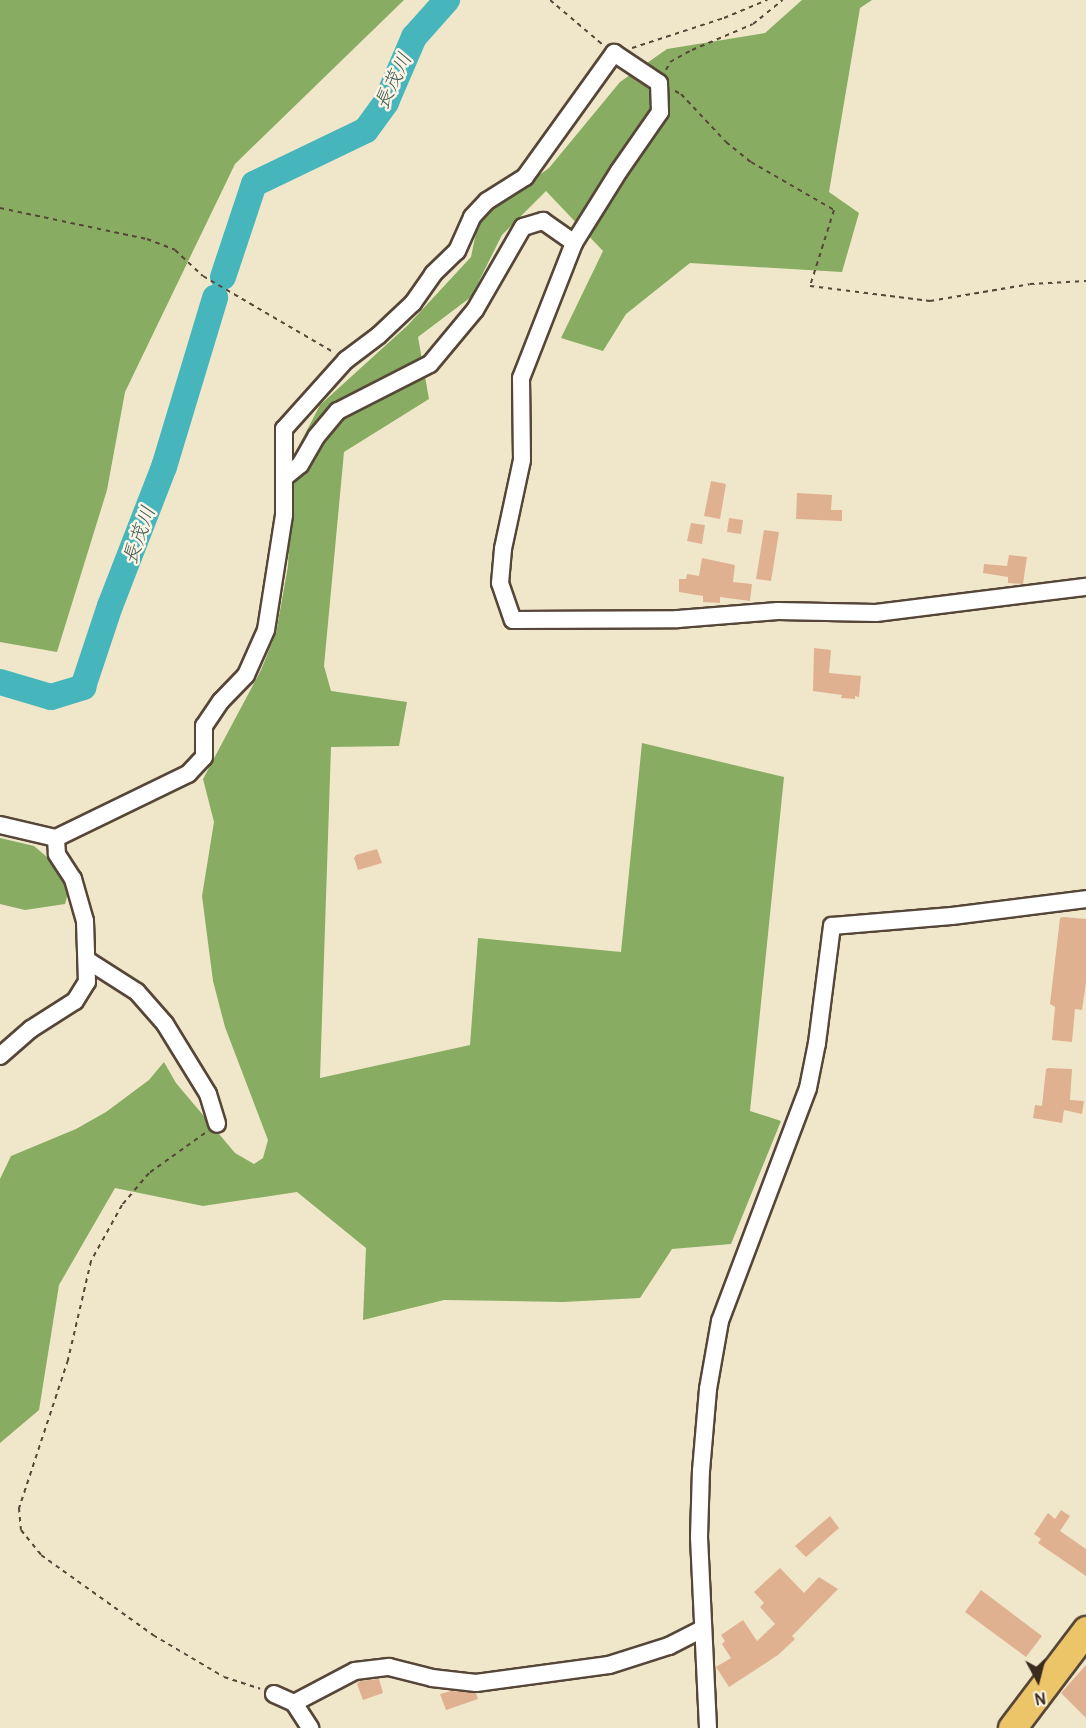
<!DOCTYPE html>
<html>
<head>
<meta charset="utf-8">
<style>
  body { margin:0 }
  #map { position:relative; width:1086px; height:1728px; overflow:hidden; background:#f0e7ca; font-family:Pangolin,"Klee One",sans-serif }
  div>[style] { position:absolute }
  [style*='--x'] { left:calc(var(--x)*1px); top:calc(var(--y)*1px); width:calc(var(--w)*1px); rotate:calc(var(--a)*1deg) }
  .forest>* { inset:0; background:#87ac62 }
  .river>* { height:26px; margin:-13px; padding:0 13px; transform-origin:13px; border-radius:13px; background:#46b6bc }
  .building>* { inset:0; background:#dfb190 }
  .path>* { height:2px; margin-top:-1px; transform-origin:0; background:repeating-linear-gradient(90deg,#564638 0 4.5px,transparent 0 9px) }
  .roads { filter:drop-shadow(2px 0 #564638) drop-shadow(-2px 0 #564638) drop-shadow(0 2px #564638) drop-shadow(0 -2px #564638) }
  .minor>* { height:16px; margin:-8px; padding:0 8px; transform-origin:8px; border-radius:8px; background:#fff }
  .primary>* { height:27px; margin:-13.5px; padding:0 13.5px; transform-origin:13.5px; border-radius:13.5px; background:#edc569 }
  span { translate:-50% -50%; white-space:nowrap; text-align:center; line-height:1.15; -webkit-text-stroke:5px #fcf5e5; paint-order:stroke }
  .water-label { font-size:20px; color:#3f5b55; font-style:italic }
  .north { position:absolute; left:1008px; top:1650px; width:60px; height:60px; -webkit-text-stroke:4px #fcf5e5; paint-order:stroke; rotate:173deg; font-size:16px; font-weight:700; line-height:24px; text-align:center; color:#3b2a1e }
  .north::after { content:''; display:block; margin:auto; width:21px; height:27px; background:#3b2a1e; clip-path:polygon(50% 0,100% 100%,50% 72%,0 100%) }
</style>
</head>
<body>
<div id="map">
  <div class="forest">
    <div style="clip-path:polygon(0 0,404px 0,235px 164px,125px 392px,107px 490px,57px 652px,0 642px)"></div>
    <div style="clip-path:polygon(802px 0,872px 0,860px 8px,829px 192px,859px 213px,842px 272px,690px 263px,626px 314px,603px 351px,561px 338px,603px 251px,546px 191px,502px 235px,471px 297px,418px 337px,429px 399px,344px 452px,324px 666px,331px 691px,407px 702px,399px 746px,331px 747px,320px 1078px,470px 1045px,478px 938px,621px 952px,642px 743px,784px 777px,750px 1111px,781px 1121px,731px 1244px,672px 1249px,640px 1298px,563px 1302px,444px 1300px,363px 1320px,366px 1248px,297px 1192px,203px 1206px,115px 1188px,59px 1285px,39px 1410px,0 1443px,0 1179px,11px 1156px,76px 1129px,106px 1112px,149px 1080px,164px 1062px,176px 1083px,235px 1153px,254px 1164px,263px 1158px,268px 1140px,225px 1027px,213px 981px,202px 896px,214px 822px,203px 779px,261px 670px,276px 633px,288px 566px,292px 459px,320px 405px,407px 326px,471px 257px,479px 218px,549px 168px,620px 82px,667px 49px,765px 33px)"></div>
    <div style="clip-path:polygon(0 838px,34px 846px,72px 878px,65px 904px,25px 910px,0 904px)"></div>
  </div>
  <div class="river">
    <div style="--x:223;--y:277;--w:98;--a:-71.6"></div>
    <div style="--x:254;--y:184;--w:124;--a:-25.7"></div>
    <div style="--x:366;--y:130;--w:34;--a:-54"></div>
    <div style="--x:386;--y:102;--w:71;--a:-66.7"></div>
    <div style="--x:414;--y:37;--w:50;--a:-48.3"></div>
    <div style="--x:0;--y:682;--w:53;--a:16.4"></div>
    <div style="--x:51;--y:697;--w:34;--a:-17"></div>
    <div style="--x:83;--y:687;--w:85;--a:-71.6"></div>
    <div style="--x:110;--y:606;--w:149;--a:-68.8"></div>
    <div style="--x:164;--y:467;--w:177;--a:-73.2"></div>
  </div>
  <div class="building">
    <div style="clip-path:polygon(711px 481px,726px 484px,720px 519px,704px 516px)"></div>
    <div style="clip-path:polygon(797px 493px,832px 495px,831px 510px,842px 510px,842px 521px,796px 519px)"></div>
    <div style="clip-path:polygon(729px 518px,743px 520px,741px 534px,727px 532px)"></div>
    <div style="clip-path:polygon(691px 523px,705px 525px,702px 544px,687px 541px)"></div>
    <div style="clip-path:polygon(764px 530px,779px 532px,771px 581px,756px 579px)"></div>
    <div style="clip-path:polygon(1009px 555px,1027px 557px,1023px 584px,1008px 583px,1008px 577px,983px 573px,984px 564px,1007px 566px)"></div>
    <div style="clip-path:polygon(702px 558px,735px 565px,733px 582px,752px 584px,750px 601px,720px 597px,720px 603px,703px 602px,703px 596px,679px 592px,679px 579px,686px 579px,687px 574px,699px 576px)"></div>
    <div style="clip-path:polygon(814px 648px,831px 650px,829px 673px,861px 676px,859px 697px,855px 696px,855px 699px,841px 698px,842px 695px,813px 691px)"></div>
    <div style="clip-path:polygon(377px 849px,382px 863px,358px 870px,354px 858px,356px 855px)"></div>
    <div style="clip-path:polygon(1063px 917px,1086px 919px,1086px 983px,1082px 1010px,1075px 1009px,1072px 1042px,1052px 1040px,1055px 1007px,1050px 1004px,1060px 918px)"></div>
    <div style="clip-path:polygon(1048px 1068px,1072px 1069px,1070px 1100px,1084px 1101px,1082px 1114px,1064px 1110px,1062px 1123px,1033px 1118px,1035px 1105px,1042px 1106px,1046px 1069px)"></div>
    <div style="clip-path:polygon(1061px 1510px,1070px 1516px,1060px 1531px,1086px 1549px,1086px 1576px,1038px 1543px,1041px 1539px,1034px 1534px,1048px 1513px,1055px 1519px)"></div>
    <div style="clip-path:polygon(830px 1516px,839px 1528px,806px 1557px,795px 1546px)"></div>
    <div style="clip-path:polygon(780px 1568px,804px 1593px,819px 1577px,838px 1589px,792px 1636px,795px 1639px,778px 1655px,729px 1687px,716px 1667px,731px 1658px,722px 1644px,725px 1641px,721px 1635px,743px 1620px,757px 1641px,775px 1624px,760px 1607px,764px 1603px,754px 1592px)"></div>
    <div style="clip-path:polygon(981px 1590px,1042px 1636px,1026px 1657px,965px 1612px)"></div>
    <div style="clip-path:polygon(1086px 1665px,1086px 1718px,1061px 1693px)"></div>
    <div style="clip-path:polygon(379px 1679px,383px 1693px,363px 1700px,357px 1684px,360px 1681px)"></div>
    <div style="clip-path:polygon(451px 1691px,476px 1693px,478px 1699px,446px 1710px,440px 1694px)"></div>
  </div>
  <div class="path">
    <div style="--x:550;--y:0;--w:70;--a:40.3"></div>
    <div style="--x:632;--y:48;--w:97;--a:-18.1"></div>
    <div style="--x:724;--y:18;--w:47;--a:-22.7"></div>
    <div style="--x:666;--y:70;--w:9;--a:-63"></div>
    <div style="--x:670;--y:62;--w:25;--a:-29"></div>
    <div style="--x:692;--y:50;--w:66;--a:-23.1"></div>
    <div style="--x:753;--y:24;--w:38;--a:-39"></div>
    <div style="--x:675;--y:91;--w:7;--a:27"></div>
    <div style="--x:681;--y:94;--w:66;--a:46.8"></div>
    <div style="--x:726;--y:142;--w:32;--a:39"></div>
    <div style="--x:751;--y:162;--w:96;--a:30"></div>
    <div style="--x:834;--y:210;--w:80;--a:107.5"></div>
    <div style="--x:810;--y:286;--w:121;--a:7.1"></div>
    <div style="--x:930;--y:301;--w:101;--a:-9.6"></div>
    <div style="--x:1030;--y:284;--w:56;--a:-3.1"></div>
    <div style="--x:0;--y:208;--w:150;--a:11.9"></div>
    <div style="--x:147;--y:239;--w:30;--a:21"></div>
    <div style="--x:175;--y:250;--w:38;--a:43"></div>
    <div style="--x:203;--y:276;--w:151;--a:30.3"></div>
    <div style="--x:205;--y:1133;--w:69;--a:144.5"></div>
    <div style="--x:149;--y:1173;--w:42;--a:130.2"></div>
    <div style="--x:122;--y:1205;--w:64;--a:119"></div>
    <div style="--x:91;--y:1261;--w:102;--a:103.1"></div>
    <div style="--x:68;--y:1360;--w:156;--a:108.3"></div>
    <div style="--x:19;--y:1508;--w:22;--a:85"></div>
    <div style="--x:21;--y:1530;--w:32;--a:51"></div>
    <div style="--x:41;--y:1555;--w:138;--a:35.5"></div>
    <div style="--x:153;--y:1635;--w:82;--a:30.6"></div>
    <div style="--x:224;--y:1677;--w:38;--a:18"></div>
  </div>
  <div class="roads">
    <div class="minor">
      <div style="--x:285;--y:477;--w:19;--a:-39"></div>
      <div style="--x:300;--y:465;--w:32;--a:-60"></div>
      <div style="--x:316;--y:437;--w:34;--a:-50"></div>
      <div style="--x:338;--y:411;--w:103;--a:-27.1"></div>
      <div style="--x:430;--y:364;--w:70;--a:-50.2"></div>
      <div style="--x:475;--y:310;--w:96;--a:-60"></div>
      <div style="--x:523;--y:227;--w:21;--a:-17"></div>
      <div style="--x:543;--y:221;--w:38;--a:35"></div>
      <div style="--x:0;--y:825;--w:57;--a:13.1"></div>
      <div style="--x:56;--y:838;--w:147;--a:-25.9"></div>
      <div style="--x:188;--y:774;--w:23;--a:-47"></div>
      <div style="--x:204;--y:757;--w:31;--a:-90"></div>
      <div style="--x:204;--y:726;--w:30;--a:-56"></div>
      <div style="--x:221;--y:701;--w:36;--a:-46"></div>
      <div style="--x:246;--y:675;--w:49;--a:-66"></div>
      <div style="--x:266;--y:630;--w:116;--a:-81.1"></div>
      <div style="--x:284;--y:515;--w:86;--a:-90"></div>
      <div style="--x:284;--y:429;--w:93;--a:-48.1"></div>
      <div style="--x:346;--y:360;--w:41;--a:-37.1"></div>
      <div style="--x:379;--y:335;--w:47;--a:-43.3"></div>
      <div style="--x:413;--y:303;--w:35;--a:-55"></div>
      <div style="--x:433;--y:274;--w:33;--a:-44"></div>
      <div style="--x:457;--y:251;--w:37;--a:-66"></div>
      <div style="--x:472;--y:217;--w:22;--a:-47"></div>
      <div style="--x:487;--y:201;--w:45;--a:-32.3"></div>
      <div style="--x:525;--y:177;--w:153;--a:-54.3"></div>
      <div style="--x:614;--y:53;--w:54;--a:33.7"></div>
      <div style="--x:659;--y:83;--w:29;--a:88"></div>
      <div style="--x:660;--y:112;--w:72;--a:124.8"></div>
      <div style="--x:619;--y:171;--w:85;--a:122"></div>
      <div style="--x:574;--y:243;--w:145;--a:111.4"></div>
      <div style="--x:521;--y:378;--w:82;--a:89.3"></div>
      <div style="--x:522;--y:460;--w:91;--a:102.1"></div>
      <div style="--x:503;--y:549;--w:34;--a:95"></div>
      <div style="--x:500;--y:583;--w:39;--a:71"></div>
      <div style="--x:513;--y:620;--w:165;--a:-0.3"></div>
      <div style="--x:678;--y:619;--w:100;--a:-4.6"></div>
      <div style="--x:778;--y:611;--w:98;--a:1.2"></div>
      <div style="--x:876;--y:613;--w:212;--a:-7.1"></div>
      <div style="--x:87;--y:960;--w:59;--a:32.6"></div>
      <div style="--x:137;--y:992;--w:43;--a:48.8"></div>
      <div style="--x:165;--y:1024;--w:82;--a:58.4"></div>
      <div style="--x:208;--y:1094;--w:31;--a:73"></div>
      <div style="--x:0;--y:1056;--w:41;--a:-41.1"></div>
      <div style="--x:31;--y:1029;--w:52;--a:-32.5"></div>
      <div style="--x:75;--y:1001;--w:22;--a:-58"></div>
      <div style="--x:87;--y:982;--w:61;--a:-91.9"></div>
      <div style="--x:85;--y:921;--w:44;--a:-105.9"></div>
      <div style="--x:73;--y:879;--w:30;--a:-123"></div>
      <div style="--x:57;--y:854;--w:16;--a:-94"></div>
      <div style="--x:274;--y:1694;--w:22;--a:24"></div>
      <div style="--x:294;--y:1703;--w:30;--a:57"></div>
      <div style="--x:294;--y:1703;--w:69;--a:-27.7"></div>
      <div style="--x:355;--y:1671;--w:34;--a:-7"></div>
      <div style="--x:389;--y:1667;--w:44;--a:14.3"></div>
      <div style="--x:432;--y:1678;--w:44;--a:6.5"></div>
      <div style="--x:476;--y:1683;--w:134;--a:-7.7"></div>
      <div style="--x:609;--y:1665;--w:63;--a:-17.6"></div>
      <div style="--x:669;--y:1646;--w:37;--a:-27"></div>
      <div style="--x:708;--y:1728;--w:191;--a:-92.7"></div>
      <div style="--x:699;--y:1537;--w:66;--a:-88.3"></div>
      <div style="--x:701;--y:1471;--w:82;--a:-85.1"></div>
      <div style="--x:708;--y:1389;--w:69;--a:-80"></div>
      <div style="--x:720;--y:1321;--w:249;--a:-69.3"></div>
      <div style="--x:808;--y:1088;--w:46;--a:-78.7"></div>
      <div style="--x:817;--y:1043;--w:118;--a:-82.7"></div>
      <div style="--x:832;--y:926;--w:120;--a:-4.8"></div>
      <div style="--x:952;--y:916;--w:135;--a:-7.2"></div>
    </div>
    <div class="primary">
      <div style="--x:1012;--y:1728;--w:123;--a:-52.9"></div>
    </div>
  </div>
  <div class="water-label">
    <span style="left:393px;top:81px;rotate:-64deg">長茂川</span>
    <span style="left:139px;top:535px;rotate:-70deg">長茂川</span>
  </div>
  <div class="north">N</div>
</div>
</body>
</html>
